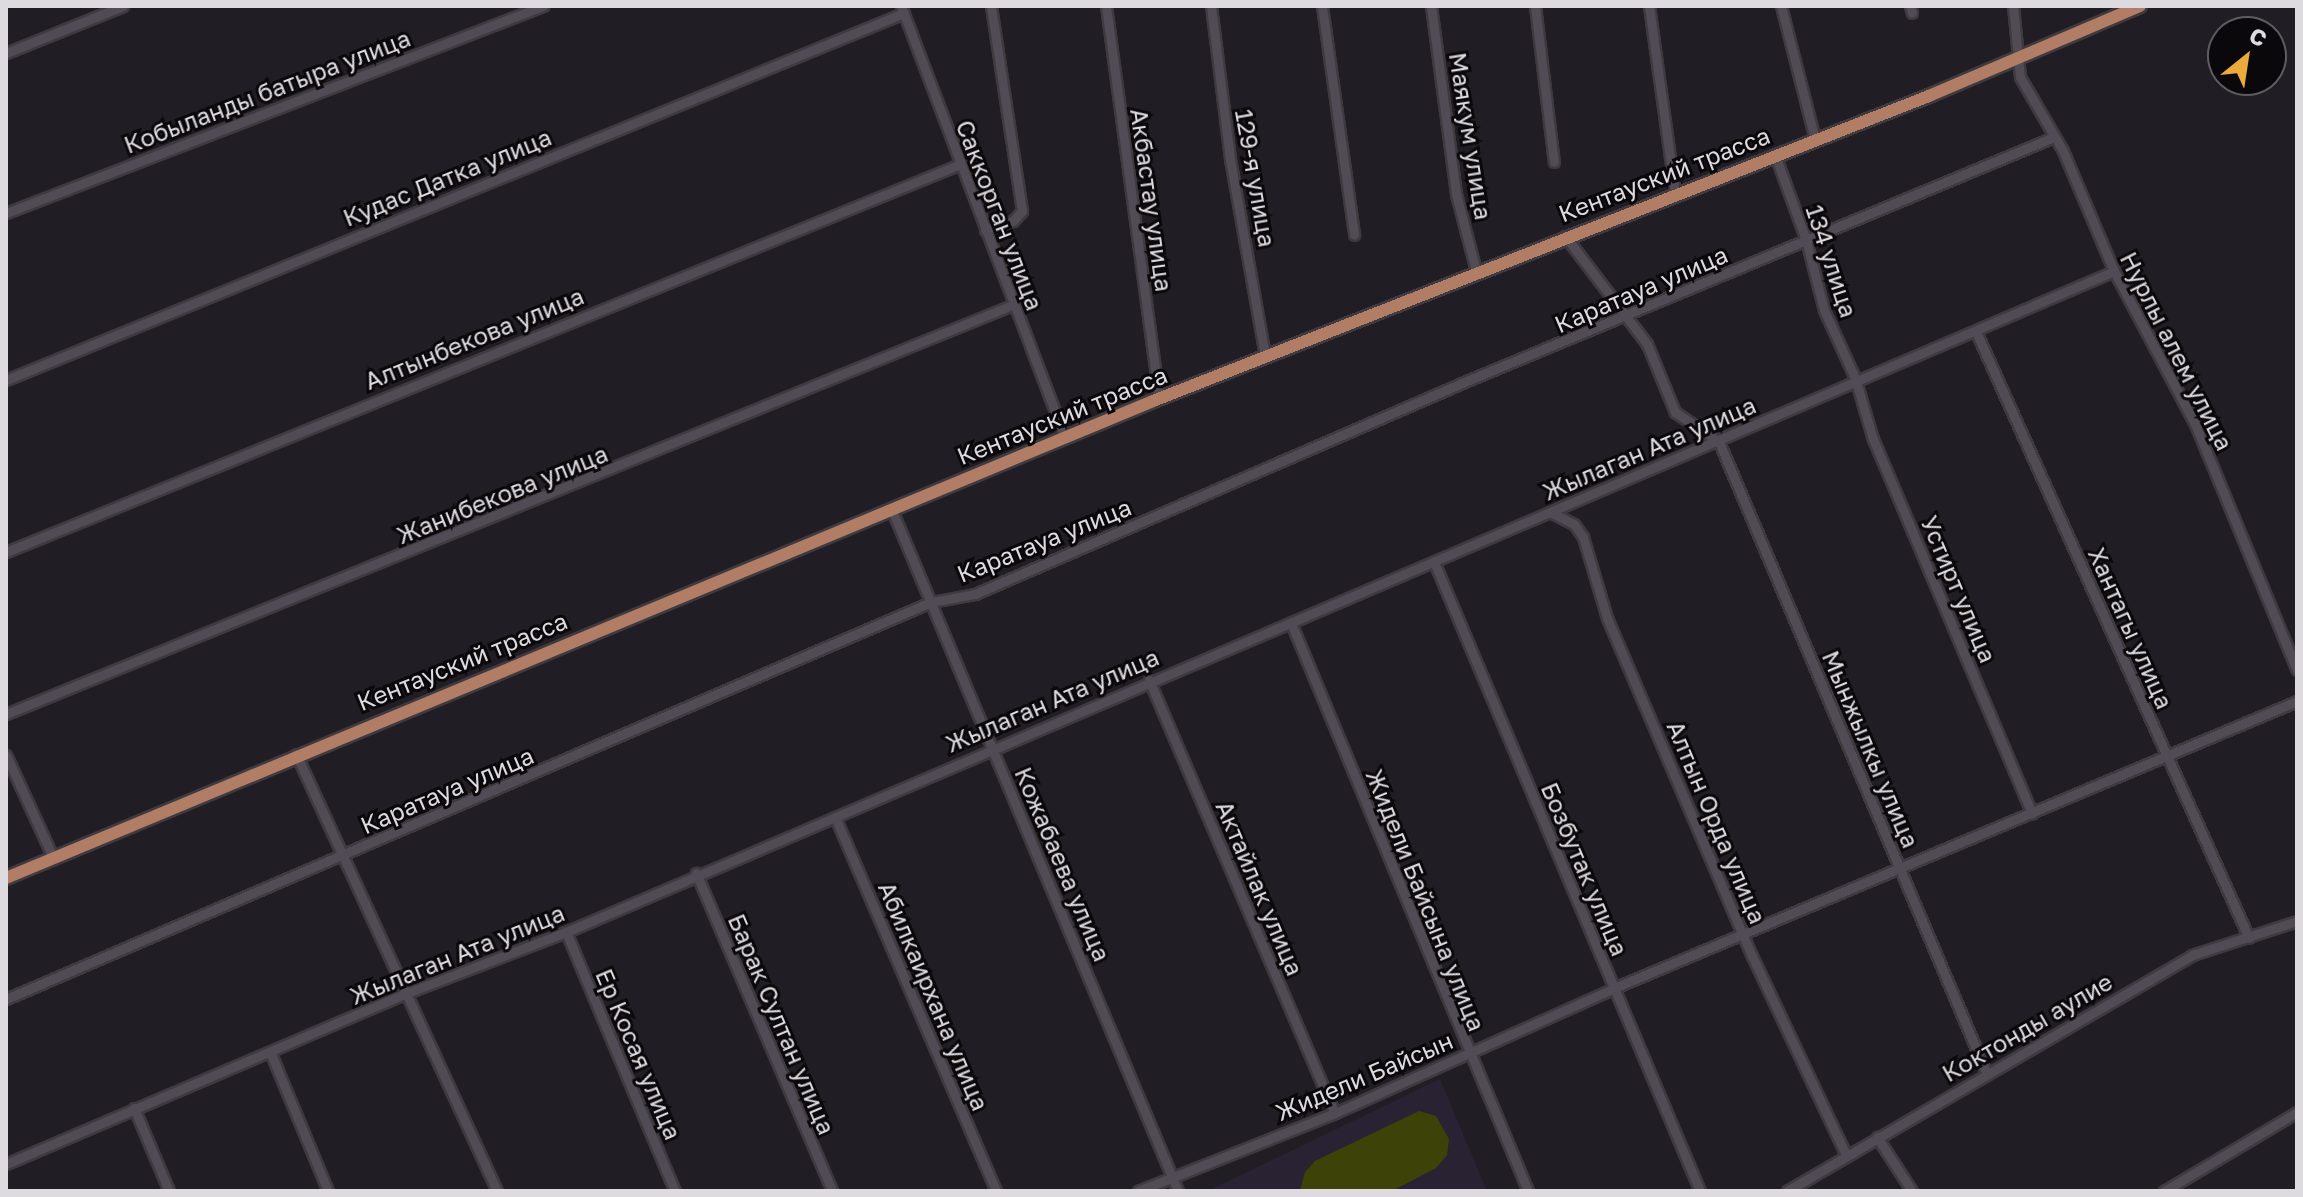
<!DOCTYPE html>
<html>
<head>
<meta charset="utf-8">
<style>
  body { margin:0 }
  #map { position:relative; width:2303px; height:1197px; overflow:hidden; background:#211d24; font-family:"Golos Text",sans-serif }
  div>[style] { position:absolute }
  [style*='--x'] { left:calc(var(--x)*1px); top:calc(var(--y)*1px); width:calc(var(--w)*1px); rotate:calc(var(--a)*1deg) }
  .education>* { inset:0; background:#292232 }
  .green>* { inset:0; background:#3d4308 }
  .roads { filter:drop-shadow(2px 0 #3e3a40) drop-shadow(-2px 0 #3e3a40) drop-shadow(0 2px #3e3a40) drop-shadow(0 -2px #3e3a40) }
  .minor>* { height:9px; margin:-4.5px; padding:0 4.5px; transform-origin:4.5px; border-radius:4.5px; background:#504b54 }
  .major>* { height:12px; margin:-6px; padding:0 6px; transform-origin:6px; border-radius:6px; background:#b27d65 }
  span { translate:-50% -50%; white-space:nowrap; text-align:center; line-height:1.15; -webkit-text-stroke:6px #0a080b; paint-order:stroke }
  .street-label { font-size:24px; color:#dedbe0 }
  .frame { position:absolute; inset:0; border:8px solid #dedbe0; pointer-events:none }
  .north { position:absolute; left:2207px; top:16px; width:80px; height:80px; box-sizing:border-box; background:#0a080b; border:2px solid #5f5c60; border-radius:50%; rotate:30deg; font-size:22px; font-weight:700; line-height:32px; text-align:center; color:#dedbe0 }
  .north::after { content:''; display:block; margin:auto; width:28px; height:36px; background:#ebaa39; clip-path:polygon(50% 0,100% 100%,50% 72%,0 100%) }
</style>
</head>
<body>
<div id="map">
  <div class="education">
    <div style="clip-path:polygon(1440px 1079px,1487px 1191px,1208px 1191px)"></div>
  </div>
  <div class="green">
    <div style="clip-path:polygon(1419px 1111px,1436px 1116px,1449px 1139px,1447px 1155px,1436px 1168px,1392px 1191px,1300px 1191px,1305px 1172px,1315px 1161px)"></div>
  </div>
  <div class="roads">
    <div class="minor">
      <div style="--x:901;--y:6;--w:461;--a:69.2"></div>
      <div style="--x:1106;--y:6;--w:397;--a:82.3"></div>
      <div style="--x:1211;--y:6;--w:154;--a:82.9"></div>
      <div style="--x:1230;--y:159;--w:200;--a:79.9"></div>
      <div style="--x:1322;--y:6;--w:231;--a:82"></div>
      <div style="--x:1431;--y:6;--w:190;--a:82.4"></div>
      <div style="--x:1456;--y:194;--w:80;--a:75.4"></div>
      <div style="--x:1535;--y:6;--w:157;--a:83.1"></div>
      <div style="--x:1649;--y:6;--w:190;--a:82.1"></div>
      <div style="--x:1781;--y:6;--w:137;--a:75.7"></div>
      <div style="--x:1910;--y:6;--w:7;--a:74"></div>
      <div style="--x:2013;--y:6;--w:71;--a:84.4"></div>
      <div style="--x:2020;--y:77;--w:86;--a:59.8"></div>
      <div style="--x:2063;--y:151;--w:130;--a:67"></div>
      <div style="--x:2114;--y:271;--w:173;--a:62.1"></div>
      <div style="--x:2195;--y:424;--w:266;--a:67.5"></div>
      <div style="--x:6;--y:53;--w:126;--a:-21.9"></div>
      <div style="--x:1775;--y:155;--w:90;--a:70"></div>
      <div style="--x:1806;--y:240;--w:72;--a:75.6"></div>
      <div style="--x:1824;--y:310;--w:75;--a:65.5"></div>
      <div style="--x:1855;--y:378;--w:64;--a:73.6"></div>
      <div style="--x:1873;--y:439;--w:407;--a:67"></div>
      <div style="--x:6;--y:213;--w:576;--a:-21.08"></div>
      <div style="--x:985;--y:230;--w:29;--a:-18"></div>
      <div style="--x:1013;--y:221;--w:13;--a:-48"></div>
      <div style="--x:1022;--y:211;--w:207;--a:-98.6"></div>
      <div style="--x:1565;--y:236;--w:136;--a:52.8"></div>
      <div style="--x:1647;--y:344;--w:74;--a:67.6"></div>
      <div style="--x:1675;--y:412;--w:53;--a:34.3"></div>
      <div style="--x:1719;--y:442;--w:684;--a:67.03"></div>
      <div style="--x:1977;--y:334;--w:662;--a:65.76"></div>
      <div style="--x:6;--y:380;--w:970;--a:-22.23"></div>
      <div style="--x:891;--y:508;--w:741;--a:67.21"></div>
      <div style="--x:1550;--y:512;--w:27;--a:27"></div>
      <div style="--x:1574;--y:524;--w:16;--a:55"></div>
      <div style="--x:1583;--y:537;--w:84;--a:73.5"></div>
      <div style="--x:1607;--y:618;--w:368;--a:66.8"></div>
      <div style="--x:1752;--y:956;--w:220;--a:64.7"></div>
      <div style="--x:6;--y:552;--w:1028;--a:-22.12"></div>
      <div style="--x:1434;--y:562;--w:683;--a:67.08"></div>
      <div style="--x:1291;--y:623;--w:615;--a:67.35"></div>
      <div style="--x:1149;--y:680;--w:471;--a:66.8"></div>
      <div style="--x:6;--y:714;--w:1086;--a:-22.12"></div>
      <div style="--x:296;--y:754;--w:481;--a:65.3"></div>
      <div style="--x:6;--y:755;--w:112;--a:65.3"></div>
      <div style="--x:835;--y:817;--w:407;--a:66.7"></div>
      <div style="--x:696;--y:873;--w:346;--a:66.8"></div>
      <div style="--x:566;--y:932;--w:281;--a:67.2"></div>
      <div style="--x:6;--y:999;--w:1007;--a:-23.23"></div>
      <div style="--x:931;--y:602;--w:45;--a:-10.3"></div>
      <div style="--x:975;--y:594;--w:538;--a:-23.42"></div>
      <div style="--x:1469;--y:380;--w:633;--a:-22.56"></div>
      <div style="--x:271;--y:1054;--w:148;--a:67.4"></div>
      <div style="--x:134;--y:1108;--w:90;--a:67.1"></div>
      <div style="--x:1877;--y:1137;--w:64;--a:57.1"></div>
      <div style="--x:6;--y:1164;--w:436;--a:-23.1"></div>
      <div style="--x:407;--y:993;--w:170;--a:-21"></div>
      <div style="--x:566;--y:932;--w:1683;--a:-23.12"></div>
      <div style="--x:1138;--y:1191;--w:212;--a:-21.6"></div>
      <div style="--x:1335;--y:1113;--w:306;--a:-24.1"></div>
      <div style="--x:1614;--y:988;--w:741;--a:-22.79"></div>
      <div style="--x:1787;--y:1191;--w:469;--a:-30.2"></div>
      <div style="--x:2192;--y:955;--w:110;--a:-17.9"></div>
      <div style="--x:2164;--y:1191;--w:155;--a:-30.7"></div>
    </div>
    <div class="major">
      <div style="--x:6;--y:878;--w:1242;--a:-22.58"></div>
      <div style="--x:1153;--y:401;--w:834;--a:-21.46"></div>
      <div style="--x:1929;--y:96;--w:229;--a:-23.1"></div>
    </div>
  </div>
  <div class="street-label">
    <span style="left:267px;top:91px;rotate:-21deg">Кобыланды батыра улица</span>
    <span style="left:1471px;top:136px;rotate:81deg">Маякум улица</span>
    <span style="left:1664px;top:174px;rotate:-21deg">Кентауский трасса</span>
    <span style="left:447px;top:177px;rotate:-22deg">Кудас Датка улица</span>
    <span style="left:1256px;top:178px;rotate:80deg">129-я улица</span>
    <span style="left:1152px;top:200px;rotate:82deg">Акбастау улица</span>
    <span style="left:1000px;top:215px;rotate:69deg">Саккорган улица</span>
    <span style="left:1832px;top:261px;rotate:72deg">134 улица</span>
    <span style="left:1641px;top:289px;rotate:-23deg">Каратауа улица</span>
    <span style="left:474px;top:338px;rotate:-22deg">Алтынбекова улица</span>
    <span style="left:2177px;top:351px;rotate:63deg">Нурлы алем улица</span>
    <span style="left:1062px;top:415px;rotate:-22deg">Кентауский трасса</span>
    <span style="left:1649px;top:448px;rotate:-23deg">Жылаган Ата улица</span>
    <span style="left:502px;top:494px;rotate:-22deg">Жанибекова улица</span>
    <span style="left:1044px;top:540px;rotate:-22deg">Каратауа улица</span>
    <span style="left:1959px;top:589px;rotate:67deg">Устирт улица</span>
    <span style="left:2131px;top:628px;rotate:66deg">Хантагы улица</span>
    <span style="left:462px;top:661px;rotate:-22deg">Кентауский трасса</span>
    <span style="left:1052px;top:700px;rotate:-23deg">Жылаган Ата улица</span>
    <span style="left:1871px;top:749px;rotate:67deg">Мынжылкы улица</span>
    <span style="left:447px;top:790px;rotate:-23deg">Каратауа улица</span>
    <span style="left:1717px;top:822px;rotate:67deg">Алтын Орда улица</span>
    <span style="left:1063px;top:864px;rotate:67deg">Кожабаева улица</span>
    <span style="left:1585px;top:869px;rotate:67deg">Бозбутак улица</span>
    <span style="left:1260px;top:888px;rotate:67deg">Актайлак улица</span>
    <span style="left:1426px;top:900px;rotate:68deg">Жидели Байсына улица</span>
    <span style="left:457px;top:954px;rotate:-22deg">Жылаган Ата улица</span>
    <span style="left:934px;top:996px;rotate:67deg">Абилкаирхана улица</span>
    <span style="left:782px;top:1024px;rotate:67deg">Барак Султан улица</span>
    <span style="left:2027px;top:1027px;rotate:-30deg">Коктонды аулие</span>
    <span style="left:639px;top:1054px;rotate:67deg">Ер Косая улица</span>
    <span style="left:1364px;top:1076px;rotate:-23deg">Жидели Байсын</span>
  </div>
  <div class="frame"></div>
  <div class="north">С</div>
</div>
</body>
</html>
